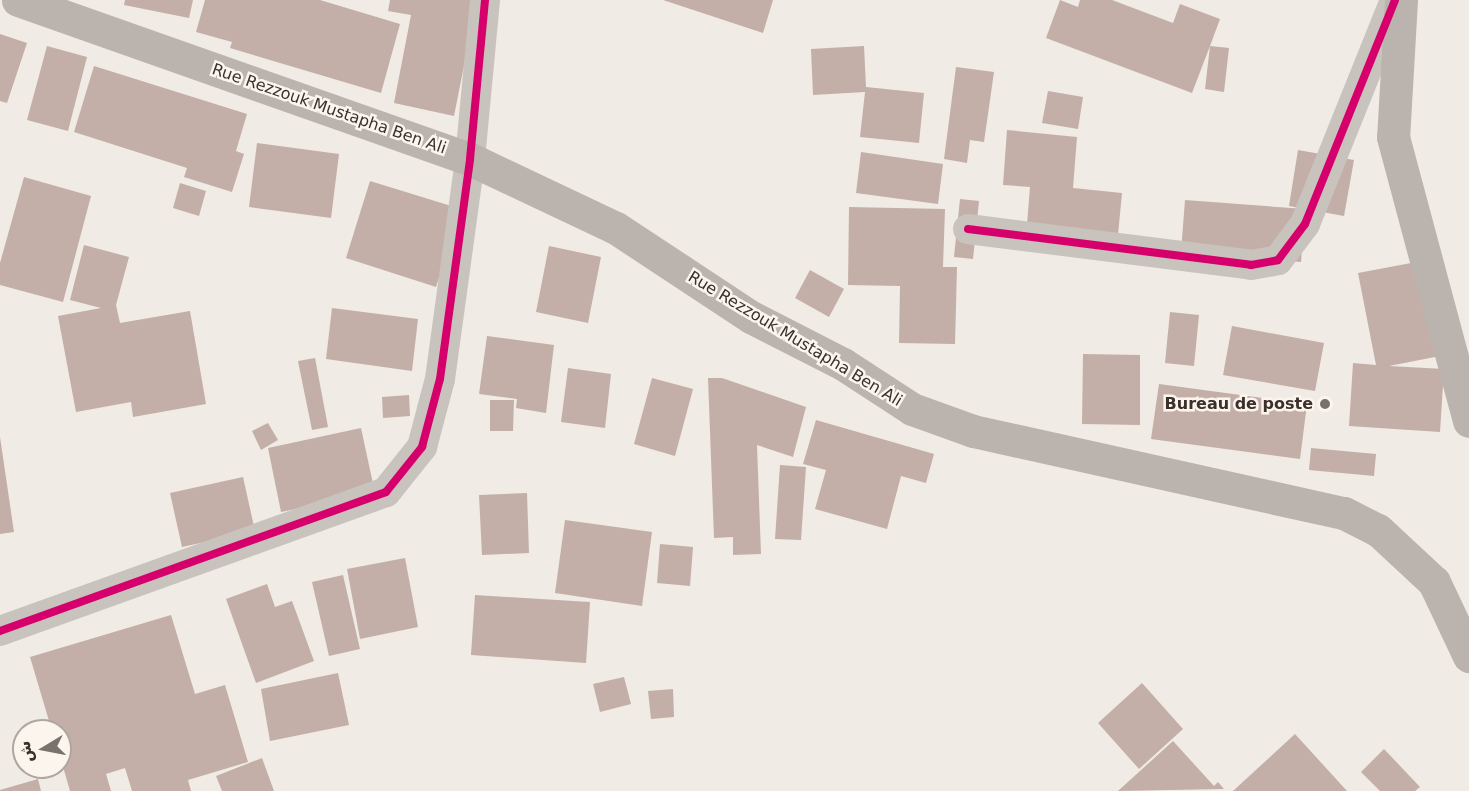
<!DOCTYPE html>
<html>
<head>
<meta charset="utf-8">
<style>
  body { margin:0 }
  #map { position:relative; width:1469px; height:791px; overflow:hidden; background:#f0ebe5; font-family:"DejaVu Sans","Noto Sans Arabic",sans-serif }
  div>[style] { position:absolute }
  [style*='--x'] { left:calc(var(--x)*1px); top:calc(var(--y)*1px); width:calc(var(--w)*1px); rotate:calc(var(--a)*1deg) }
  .building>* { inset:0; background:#c3afa7 }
  .street>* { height:30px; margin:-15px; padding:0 15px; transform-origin:15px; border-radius:15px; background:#c9c3be }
  .secondary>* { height:33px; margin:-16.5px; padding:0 16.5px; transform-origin:16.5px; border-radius:16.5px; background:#bab3ae }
  .cycleway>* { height:8px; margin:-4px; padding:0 4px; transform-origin:4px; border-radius:4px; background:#d6006c }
  .dots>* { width:16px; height:16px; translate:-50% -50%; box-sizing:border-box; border:3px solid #fbf5ee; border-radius:50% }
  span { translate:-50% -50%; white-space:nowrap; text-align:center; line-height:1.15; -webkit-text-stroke:5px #fbf5ee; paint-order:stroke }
  .street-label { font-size:16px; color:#3b302b }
  .poi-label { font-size:16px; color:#3b302b; font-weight:700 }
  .right { translate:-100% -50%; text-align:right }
  .north { position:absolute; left:12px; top:719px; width:60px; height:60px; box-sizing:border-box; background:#fbf5ee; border:2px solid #aea6a0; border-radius:50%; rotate:260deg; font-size:16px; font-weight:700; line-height:24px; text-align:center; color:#3b302b }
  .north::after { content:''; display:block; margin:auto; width:21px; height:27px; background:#7a716c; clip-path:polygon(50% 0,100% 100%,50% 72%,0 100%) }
</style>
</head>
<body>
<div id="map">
  <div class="building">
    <div style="clip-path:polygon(125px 0,193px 0,189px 18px,124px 5px)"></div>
    <div style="clip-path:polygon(205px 0,320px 0,400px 24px,381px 93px,230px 48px,232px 42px,196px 32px)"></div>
    <div style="clip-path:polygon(390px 0,477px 0,454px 116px,394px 103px,411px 15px,388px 11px)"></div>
    <div style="clip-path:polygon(663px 0,773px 0,763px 33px)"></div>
    <div style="clip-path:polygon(1060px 0,1078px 7px,1080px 0,1112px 0,1173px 23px,1180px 4px,1220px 19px,1210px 46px,1229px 48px,1224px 92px,1205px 89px,1210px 46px,1192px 93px,1046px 38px)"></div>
    <div style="clip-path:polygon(0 34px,27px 43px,7px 103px,0 101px)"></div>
    <div style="clip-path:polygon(47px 46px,87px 57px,68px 131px,27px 120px)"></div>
    <div style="clip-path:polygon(864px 46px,866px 87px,924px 93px,919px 143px,860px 137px,865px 92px,813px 95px,811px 49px)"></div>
    <div style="clip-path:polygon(94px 66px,247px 114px,236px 151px,244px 154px,232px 192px,184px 177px,187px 168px,74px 132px)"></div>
    <div style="clip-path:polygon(956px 67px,994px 72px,984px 142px,970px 140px,967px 163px,944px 159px)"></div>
    <div style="clip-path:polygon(1048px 91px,1083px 97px,1078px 129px,1042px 123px)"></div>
    <div style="clip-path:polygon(1007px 130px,1077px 137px,1073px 188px,1122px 193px,1117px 245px,1026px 237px,1030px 187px,1003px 185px)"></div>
    <div style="clip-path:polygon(257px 143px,339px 154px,331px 218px,249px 207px)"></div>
    <div style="clip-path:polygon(1298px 150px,1354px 160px,1344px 216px,1289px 206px)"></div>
    <div style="clip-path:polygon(861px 152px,943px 164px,938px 204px,856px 193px)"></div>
    <div style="clip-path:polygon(24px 177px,91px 196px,63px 302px,0 285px,0 263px)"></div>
    <div style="clip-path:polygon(370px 181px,461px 209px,436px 287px,346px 258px)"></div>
    <div style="clip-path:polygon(180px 183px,206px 191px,199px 216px,173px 208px)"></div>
    <div style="clip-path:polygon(960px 199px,979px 201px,973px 259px,954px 257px)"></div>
    <div style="clip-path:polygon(1185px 200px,1305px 209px,1301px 262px,1181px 252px)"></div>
    <div style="clip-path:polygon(849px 207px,945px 209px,943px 267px,957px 267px,955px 344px,899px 343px,900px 286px,848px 285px)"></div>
    <div style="clip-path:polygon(84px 245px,129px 257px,116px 305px,120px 323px,190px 311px,206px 404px,133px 417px,131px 402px,76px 412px,58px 316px,101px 308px,70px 300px)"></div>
    <div style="clip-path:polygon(549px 246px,601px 257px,588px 323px,536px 312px)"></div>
    <div style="clip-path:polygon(1427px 260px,1445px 355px,1389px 366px,1444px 369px,1440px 432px,1349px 426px,1353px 363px,1376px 365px,1358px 273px)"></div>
    <div style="clip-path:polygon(810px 270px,844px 289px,829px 317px,795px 298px)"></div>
    <div style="clip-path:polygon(332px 308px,418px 319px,412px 371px,326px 359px)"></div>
    <div style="clip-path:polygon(1170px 312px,1199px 315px,1194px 366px,1165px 363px)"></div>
    <div style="clip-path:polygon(1232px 326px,1324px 343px,1315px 391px,1223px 375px)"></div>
    <div style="clip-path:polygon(487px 336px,554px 345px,546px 413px,516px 408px,517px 399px,479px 394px)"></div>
    <div style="clip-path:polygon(1083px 354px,1140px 355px,1140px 425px,1082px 424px)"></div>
    <div style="clip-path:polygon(315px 358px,328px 427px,312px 430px,298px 361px)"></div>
    <div style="clip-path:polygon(568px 368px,611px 374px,605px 428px,561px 422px)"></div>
    <div style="clip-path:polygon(652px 378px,693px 389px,675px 456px,634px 444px)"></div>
    <div style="clip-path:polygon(708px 378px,722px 378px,806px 407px,793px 457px,757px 445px,761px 554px,733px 555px,733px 537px,714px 538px)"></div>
    <div style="clip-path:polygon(1159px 384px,1307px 404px,1300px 459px,1151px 439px)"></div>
    <div style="clip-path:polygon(409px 395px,410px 416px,383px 418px,382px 397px)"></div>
    <div style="clip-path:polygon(490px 400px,514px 400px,513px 431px,490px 431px)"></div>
    <div style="clip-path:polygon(816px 420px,934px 454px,926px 483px,901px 476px,887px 529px,815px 509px,826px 470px,803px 464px)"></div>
    <div style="clip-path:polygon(268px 423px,278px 440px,261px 450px,252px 431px)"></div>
    <div style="clip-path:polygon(361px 428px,375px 493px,281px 512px,268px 448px)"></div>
    <div style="clip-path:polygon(0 437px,14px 532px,0 534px)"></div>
    <div style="clip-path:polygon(1311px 448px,1376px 454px,1374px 476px,1309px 470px)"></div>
    <div style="clip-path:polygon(780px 465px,806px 467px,801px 540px,775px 539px)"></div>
    <div style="clip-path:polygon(243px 477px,255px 531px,182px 547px,170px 493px)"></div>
    <div style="clip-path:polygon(527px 493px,529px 553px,482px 555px,479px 495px)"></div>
    <div style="clip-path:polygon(565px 520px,652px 532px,642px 606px,555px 593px)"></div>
    <div style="clip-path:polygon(660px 544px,693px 547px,690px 586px,657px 583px)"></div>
    <div style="clip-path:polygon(405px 558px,418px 627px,360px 639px,347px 569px)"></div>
    <div style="clip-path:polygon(343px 575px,360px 649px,329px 656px,312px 582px)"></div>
    <div style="clip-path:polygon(267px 584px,275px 607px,292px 601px,314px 661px,256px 683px,226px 599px)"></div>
    <div style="clip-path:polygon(475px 595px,590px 602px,586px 663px,471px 655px)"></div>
    <div style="clip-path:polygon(171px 615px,195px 694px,225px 685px,248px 762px,188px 780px,191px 791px,132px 791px,125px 768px,106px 774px,111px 791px,70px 791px,60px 756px,60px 731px,52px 731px,30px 657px)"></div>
    <div style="clip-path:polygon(338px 673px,349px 725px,270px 741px,261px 689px)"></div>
    <div style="clip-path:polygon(624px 677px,631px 704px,600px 712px,593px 684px)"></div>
    <div style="clip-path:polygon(1142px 683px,1183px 729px,1139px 769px,1098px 723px)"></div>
    <div style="clip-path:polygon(673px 689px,674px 717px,651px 719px,648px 691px)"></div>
    <div style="clip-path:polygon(1295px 734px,1347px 791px,1233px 791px)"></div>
    <div style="clip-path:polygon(1173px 741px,1214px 786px,1218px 782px,1224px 789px,1118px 791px)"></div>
    <div style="clip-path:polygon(1384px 749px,1420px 787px,1415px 791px,1380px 791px,1361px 772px)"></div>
    <div style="clip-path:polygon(262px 758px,274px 791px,222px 791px,216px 776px)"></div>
    <div style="clip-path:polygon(38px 779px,41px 791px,0 791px,0 790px)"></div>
  </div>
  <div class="street">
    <div style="--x:968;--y:229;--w:285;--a:7.2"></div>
    <div style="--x:1251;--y:265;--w:27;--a:-10"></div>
    <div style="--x:1278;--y:260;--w:45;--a:-53.1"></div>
    <div style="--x:1305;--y:224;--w:241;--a:-68.1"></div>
    <div style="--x:0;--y:631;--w:410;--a:-19.8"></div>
    <div style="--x:386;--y:492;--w:58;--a:-51.3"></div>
    <div style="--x:422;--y:447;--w:70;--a:-75.2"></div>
    <div style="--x:440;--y:379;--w:222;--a:-82.2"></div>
    <div style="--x:470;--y:159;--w:160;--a:-84.6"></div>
  </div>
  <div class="secondary">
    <div style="--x:18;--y:0;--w:479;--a:19.4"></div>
    <div style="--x:470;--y:159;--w:161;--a:25.3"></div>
    <div style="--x:616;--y:228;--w:162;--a:33.4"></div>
    <div style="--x:751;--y:317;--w:103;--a:27.1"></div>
    <div style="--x:843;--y:364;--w:82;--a:33.1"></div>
    <div style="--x:912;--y:409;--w:65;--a:19.8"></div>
    <div style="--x:973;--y:431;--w:380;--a:12.5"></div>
    <div style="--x:1344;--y:513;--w:38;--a:27"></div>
    <div style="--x:1378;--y:530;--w:76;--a:42.9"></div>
    <div style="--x:1434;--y:582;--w:82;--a:64.7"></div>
    <div style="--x:1401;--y:0;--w:137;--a:93.3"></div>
    <div style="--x:1393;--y:137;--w:294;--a:75"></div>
  </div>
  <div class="cycleway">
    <div style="--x:968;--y:229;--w:285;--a:7.2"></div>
    <div style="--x:1251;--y:265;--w:27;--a:-10"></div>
    <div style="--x:1278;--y:260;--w:45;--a:-53.1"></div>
    <div style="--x:1305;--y:224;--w:241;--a:-68.1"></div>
    <div style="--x:0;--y:631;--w:410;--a:-19.8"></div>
    <div style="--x:386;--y:492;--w:58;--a:-51.3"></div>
    <div style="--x:422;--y:447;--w:70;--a:-75.2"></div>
    <div style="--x:440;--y:379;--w:222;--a:-82.2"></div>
    <div style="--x:470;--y:159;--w:160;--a:-84.6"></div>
  </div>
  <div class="dots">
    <div style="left:1325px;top:404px;background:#7a716c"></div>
  </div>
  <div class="street-label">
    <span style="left:329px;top:109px;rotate:19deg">Rue Rezzouk Mustapha Ben Ali</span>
    <span style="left:795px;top:339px;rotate:31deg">Rue Rezzouk Mustapha Ben Ali</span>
  </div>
  <div class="poi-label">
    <span class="right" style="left:1313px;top:404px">Bureau de poste</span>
  </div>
  <div class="north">ش</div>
</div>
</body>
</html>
